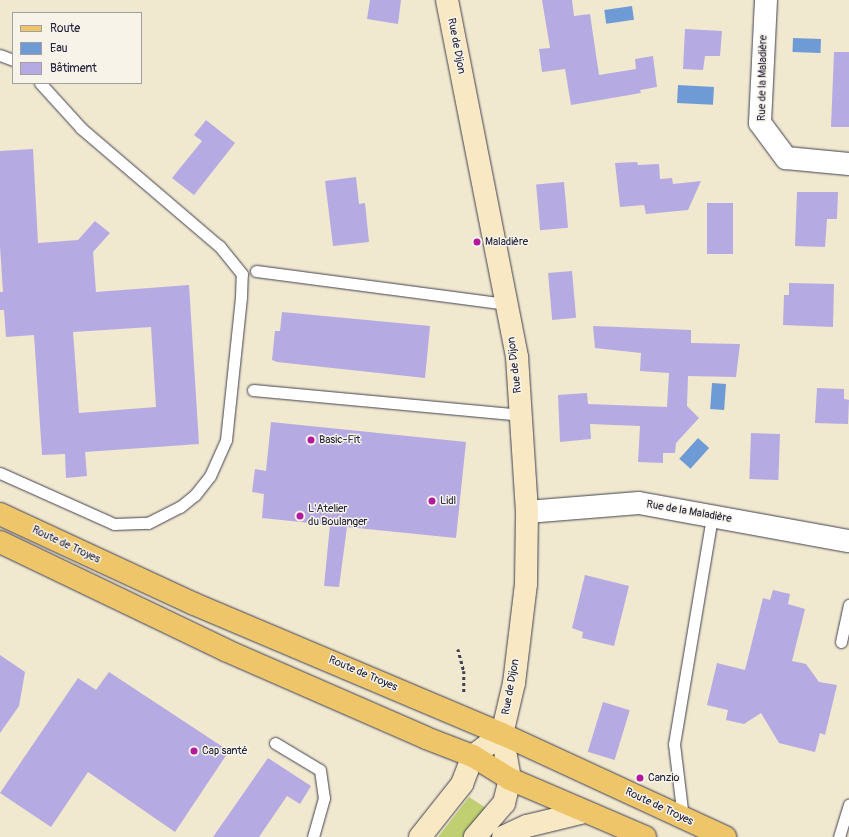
<!DOCTYPE html>
<html>
<head>
<meta charset="utf-8">
<style>
  body { margin:0 }
  #map { position:relative; width:849px; height:837px; overflow:hidden; background:#f0e8cf; font-family:Pangolin,sans-serif }
  div>[style] { position:absolute }
  .green>* { inset:0; background:#bfcf72 }
  .water>* { inset:0; background:#6e9bd6; transform-origin:0 0 }
  .building>* { inset:0; background:#b6aae3; transform-origin:0 0 }
  .path>* { height:2.5px; margin-top:-1.25px; transform-origin:0; background:repeating-linear-gradient(90deg,#414051 0 3px,transparent 0 6px) }
  .roads { filter:drop-shadow(0 0 1px #414051) drop-shadow(0 0 1px #414051) }
  .lane>* { height:11px; margin:-5.5px; padding:0 5.5px; transform-origin:5.5px; border-radius:5.5px; background:#fff }
  .street>* { height:22px; margin:-11px; padding:0 11px; transform-origin:11px; border-radius:11px; background:#fff }
  .secondary>* { height:22px; margin:-11px; padding:0 11px; transform-origin:11px; border-radius:11px; background:#f8e8c3 }
  .primary>* { height:22px; margin:-11px; padding:0 11px; transform-origin:11px; border-radius:11px; background:#eec569 }
  .dots>* { width:11px; height:11px; translate:-50% -50%; box-sizing:border-box; border:2px solid #f7f3e8; border-radius:50% }
  span { translate:-50% -50%; white-space:nowrap; text-align:center; line-height:1.15; -webkit-text-stroke:3px #f7f3e8; paint-order:stroke }
  .street-label { font-size:11px; color:#22223b }
  .poi-label { font-size:11px; color:#22223b }
  .left { translate:0 -50%; text-align:left }
  .legend { position:absolute; left:12px; top:12px; width:130px; height:72px; box-sizing:border-box; background:#f7f3e8; border:1px solid #a29fa3; margin:0; padding:5px 7px; list-style:none; font-size:12px; color:#22223b }
  .legend li { display:flex; align-items:center; gap:8px; height:20px }
  .legend b { width:20px; border:1px solid #a29fa3 }
</style>
</head>
<body>
<div id="map">
  <div class="green">
    <div style="clip-path:polygon(469px 797px,486px 808px,463px 837px,438px 837px)"></div>
  </div>
  <div class="water">
    <div style="left:632px;top:6px;width:14px;height:28px;rotate:82deg"></div>
    <div style="left:793px;top:38px;width:28px;height:14px;rotate:2deg"></div>
    <div style="left:678px;top:85px;width:36px;height:18px;rotate:3deg"></div>
    <div style="left:712px;top:383px;width:14px;height:26px;rotate:4deg"></div>
    <div style="left:698px;top:438px;width:15px;height:28px;rotate:42deg"></div>
  </div>
  <div class="building">
    <div style="clip-path:polygon(370px 0,401px 0,398px 24px,367px 19px)"></div>
    <div style="clip-path:polygon(542px 0,572px 0,574px 16px,590px 14px,599px 75px,636px 69px,635px 59px,653px 56px,657px 87px,640px 90px,641px 93px,571px 105px,565px 69px,542px 72px,539px 49px,550px 48px)"></div>
    <div style="clip-path:polygon(685px 29px,722px 31px,720px 56px,705px 56px,703px 70px,683px 69px)"></div>
    <div style="clip-path:polygon(834px 52px,849px 52px,849px 127px,831px 127px)"></div>
    <div style="clip-path:polygon(206px 120px,235px 143px,194px 195px,172px 178px,202px 141px,194px 135px)"></div>
    <div style="clip-path:polygon(evenodd,33px 149px,38px 243px,78px 240px,95px 221px,110px 233px,93px 252px,96px 292px,189px 285px,199px 444px,85px 452px,87px 476px,66px 478px,65px 454px,42px 455px,34px 335px,6px 337px,4px 310px,0 310px,0 292px,3px 292px,0 246px,0 151px,33px 149px,151px 327px,156px 407px,79px 413px,73px 332px,151px 327px)"></div>
    <div style="clip-path:polygon(637px 162px,638px 165px,659px 164px,660px 179px,672px 178px,673px 184px,701px 181px,688px 210px,646px 214px,644px 205px,620px 207px,615px 163px)"></div>
    <div style="clip-path:polygon(356px 177px,359px 204px,365px 203px,369px 242px,333px 246px,325px 181px)"></div>
    <div style="left:564px;top:182px;width:46px;height:28px;rotate:85deg"></div>
    <div style="clip-path:polygon(797px 192px,838px 192px,837px 219px,827px 219px,825px 247px,795px 246px)"></div>
    <div style="left:707px;top:203px;width:26px;height:51px"></div>
    <div style="left:572px;top:271px;width:47px;height:24px;rotate:85deg"></div>
    <div style="clip-path:polygon(789px 283px,834px 284px,833px 327px,783px 325px,784px 295px,789px 295px)"></div>
    <div style="clip-path:polygon(282px 312px,430px 326px,425px 378px,277px 362px,272px 360px,275px 331px,280px 331px)"></div>
    <div style="clip-path:polygon(593px 326px,691px 330px,691px 343px,740px 344px,736px 377px,688px 376px,687px 406px,699px 418px,676px 443px,675px 453px,663px 453px,663px 463px,638px 462px,640px 426px,590px 424px,591px 439px,560px 442px,558px 395px,587px 393px,588px 404px,667px 407px,669px 373px,640px 371px,641px 353px,595px 348px)"></div>
    <div style="clip-path:polygon(817px 388px,844px 389px,844px 399px,849px 400px,848px 424px,815px 423px)"></div>
    <div style="clip-path:polygon(271px 422px,466px 442px,456px 538px,347px 527px,339px 587px,324px 586px,330px 525px,262px 518px,264px 494px,252px 492px,255px 469px,266px 471px)"></div>
    <div style="left:751px;top:433px;width:29px;height:46px;rotate:2deg"></div>
    <div style="clip-path:polygon(585px 575px,629px 586px,614px 646px,582px 638px,583px 632px,572px 628px)"></div>
    <div style="clip-path:polygon(773px 590px,790px 594px,788px 604px,805px 609px,792px 661px,806px 664px,819px 682px,837px 685px,825px 735px,820px 733px,815px 752px,779px 743px,761px 713px,744px 724px,726px 720px,728px 710px,707px 705px,717px 663px,745px 670px,763px 598px,770px 600px)"></div>
    <div style="clip-path:polygon(0 655px,25px 672px,19px 706px,0 733px)"></div>
    <div style="clip-path:polygon(109px 672px,229px 751px,175px 832px,88px 772px,51px 827px,0 793px,78px 678px,96px 690px)"></div>
    <div style="left:603px;top:702px;width:28px;height:52px;rotate:17deg"></div>
    <div style="clip-path:polygon(268px 758px,311px 786px,300px 804px,287px 796px,259px 837px,213px 837px)"></div>
  </div>
  <div class="path">
    <div style="left:458px;top:649px;width:23px;rotate:75deg"></div>
    <div style="left:464px;top:671px;width:23px;rotate:90deg"></div>
  </div>
  <div class="roads">
    <div class="lane">
      <div style="left:0;top:55px;width:14px;rotate:21deg"></div>
      <div style="left:256px;top:271px;width:252px;rotate:7.5deg"></div>
      <div style="left:253px;top:390px;width:268px;rotate:5.3deg"></div>
      <div style="left:0;top:473px;width:125px;rotate:24.1deg"></div>
      <div style="left:114px;top:524px;width:34px;rotate:-2deg"></div>
      <div style="left:148px;top:523px;width:36px;rotate:-27deg"></div>
      <div style="left:180px;top:507px;width:19px;rotate:-39deg"></div>
      <div style="left:195px;top:495px;width:24px;rotate:-52deg"></div>
      <div style="left:210px;top:476px;width:39px;rotate:-66deg"></div>
      <div style="left:226px;top:440px;width:144px;rotate:-84deg"></div>
      <div style="left:241px;top:297px;width:23px;rotate:-88deg"></div>
      <div style="left:242px;top:274px;width:36px;rotate:-129deg"></div>
      <div style="left:219px;top:246px;width:182px;rotate:-139.5deg"></div>
      <div style="left:81px;top:128px;width:61px;rotate:-132.3deg"></div>
      <div style="left:841px;top:642px;width:38px;rotate:-78deg"></div>
      <div style="left:275px;top:743px;width:52px;rotate:31deg"></div>
      <div style="left:320px;top:770px;width:28px;rotate:82deg"></div>
      <div style="left:324px;top:798px;width:41px;rotate:105.8deg"></div>
      <div style="left:683px;top:818px;width:75px;rotate:-96.9deg"></div>
      <div style="left:674px;top:744px;width:231px;rotate:-80.5deg"></div>
      <div style="left:839px;top:837px;width:34px;rotate:-73deg"></div>
    </div>
    <div class="street">
      <div style="left:766px;top:0;width:123px;rotate:92.8deg"></div>
      <div style="left:760px;top:123px;width:44px;rotate:53.4deg"></div>
      <div style="left:786px;top:158px;width:63px;rotate:5.4deg"></div>
      <div style="left:527px;top:512px;width:112px;rotate:-4.6deg"></div>
      <div style="left:639px;top:503px;width:213px;rotate:10.3deg"></div>
    </div>
    <div class="secondary">
      <div style="left:447px;top:0;width:364px;rotate:78.9deg"></div>
      <div style="left:517px;top:357px;width:155px;rotate:86.3deg"></div>
      <div style="left:527px;top:512px;width:72px;rotate:90.8deg"></div>
      <div style="left:526px;top:584px;width:100px;rotate:96.9deg"></div>
      <div style="left:514px;top:683px;width:52px;rotate:103.2deg"></div>
      <div style="left:502px;top:734px;width:46px;rotate:79.9deg"></div>
      <div style="left:510px;top:779px;width:25px;rotate:104deg"></div>
      <div style="left:504px;top:803px;width:45px;rotate:130.5deg"></div>
      <div style="left:420px;top:837px;width:68px;rotate:-51.6deg"></div>
      <div style="left:462px;top:784px;width:30px;rotate:-69deg"></div>
      <div style="left:473px;top:756px;width:36px;rotate:-37deg"></div>
      <div style="left:503px;top:837px;width:26px;rotate:-25deg"></div>
      <div style="left:527px;top:826px;width:60px;rotate:-13.6deg"></div>
    </div>
    <div class="primary">
      <div style="left:0;top:514px;width:214px;rotate:24.9deg"></div>
      <div style="left:194px;top:604px;width:334px;rotate:22.9deg"></div>
      <div style="left:502px;top:734px;width:246px;rotate:24.8deg"></div>
      <div style="left:0;top:542px;width:250px;rotate:25.6deg"></div>
      <div style="left:225px;top:650px;width:219px;rotate:23.6deg"></div>
      <div style="left:426px;top:738px;width:50px;rotate:21deg"></div>
      <div style="left:473px;top:756px;width:44px;rotate:31.9deg"></div>
      <div style="left:510px;top:779px;width:147px;rotate:23.2deg"></div>
    </div>
  </div>
  <div class="dots">
    <div style="left:477px;top:242px;background:#b5179e"></div>
    <div style="left:311px;top:440px;background:#b5179e"></div>
    <div style="left:432px;top:501px;background:#b5179e"></div>
    <div style="left:300px;top:516px;background:#b5179e"></div>
    <div style="left:194px;top:751px;background:#b5179e"></div>
    <div style="left:640px;top:778px;background:#b5179e"></div>
  </div>
  <div class="street-label">
    <span style="left:456px;top:46px;rotate:79deg">Rue de Dijon</span>
    <span style="left:763px;top:78px;rotate:-89deg">Rue de la Maladière</span>
    <span style="left:515px;top:365px;rotate:-97deg">Rue de Dijon</span>
    <span style="left:689px;top:512px;rotate:10deg">Rue de la Maladière</span>
    <span style="left:66px;top:545px;rotate:25deg">Route de Troyes</span>
    <span style="left:363px;top:674px;rotate:23deg">Route de Troyes</span>
    <span style="left:511px;top:687px;rotate:-80deg">Rue de Dijon</span>
    <span style="left:659px;top:807px;rotate:25deg">Route de Troyes</span>
  </div>
  <div class="poi-label">
    <span class="left" style="left:485px;top:242px">Maladière</span>
    <span class="left" style="left:319px;top:440px">Basic-Fit</span>
    <span class="left" style="left:440px;top:501px">Lidl</span>
    <span class="left" style="left:308px;top:516px">L'Atelier<br>du Boulanger</span>
    <span class="left" style="left:202px;top:751px">Cap santé</span>
    <span class="left" style="left:648px;top:778px">Canzio</span>
  </div>
  <ul class="legend">
  <li><b style="height:5px;background:#eec569"></b>Route</li>
  <li><b style="height:11px;background:#6e9bd6"></b>Eau</li>
  <li><b style="height:11px;background:#b6aae3"></b>Bâtiment</li>
  </ul>
</div>
</body>
</html>
